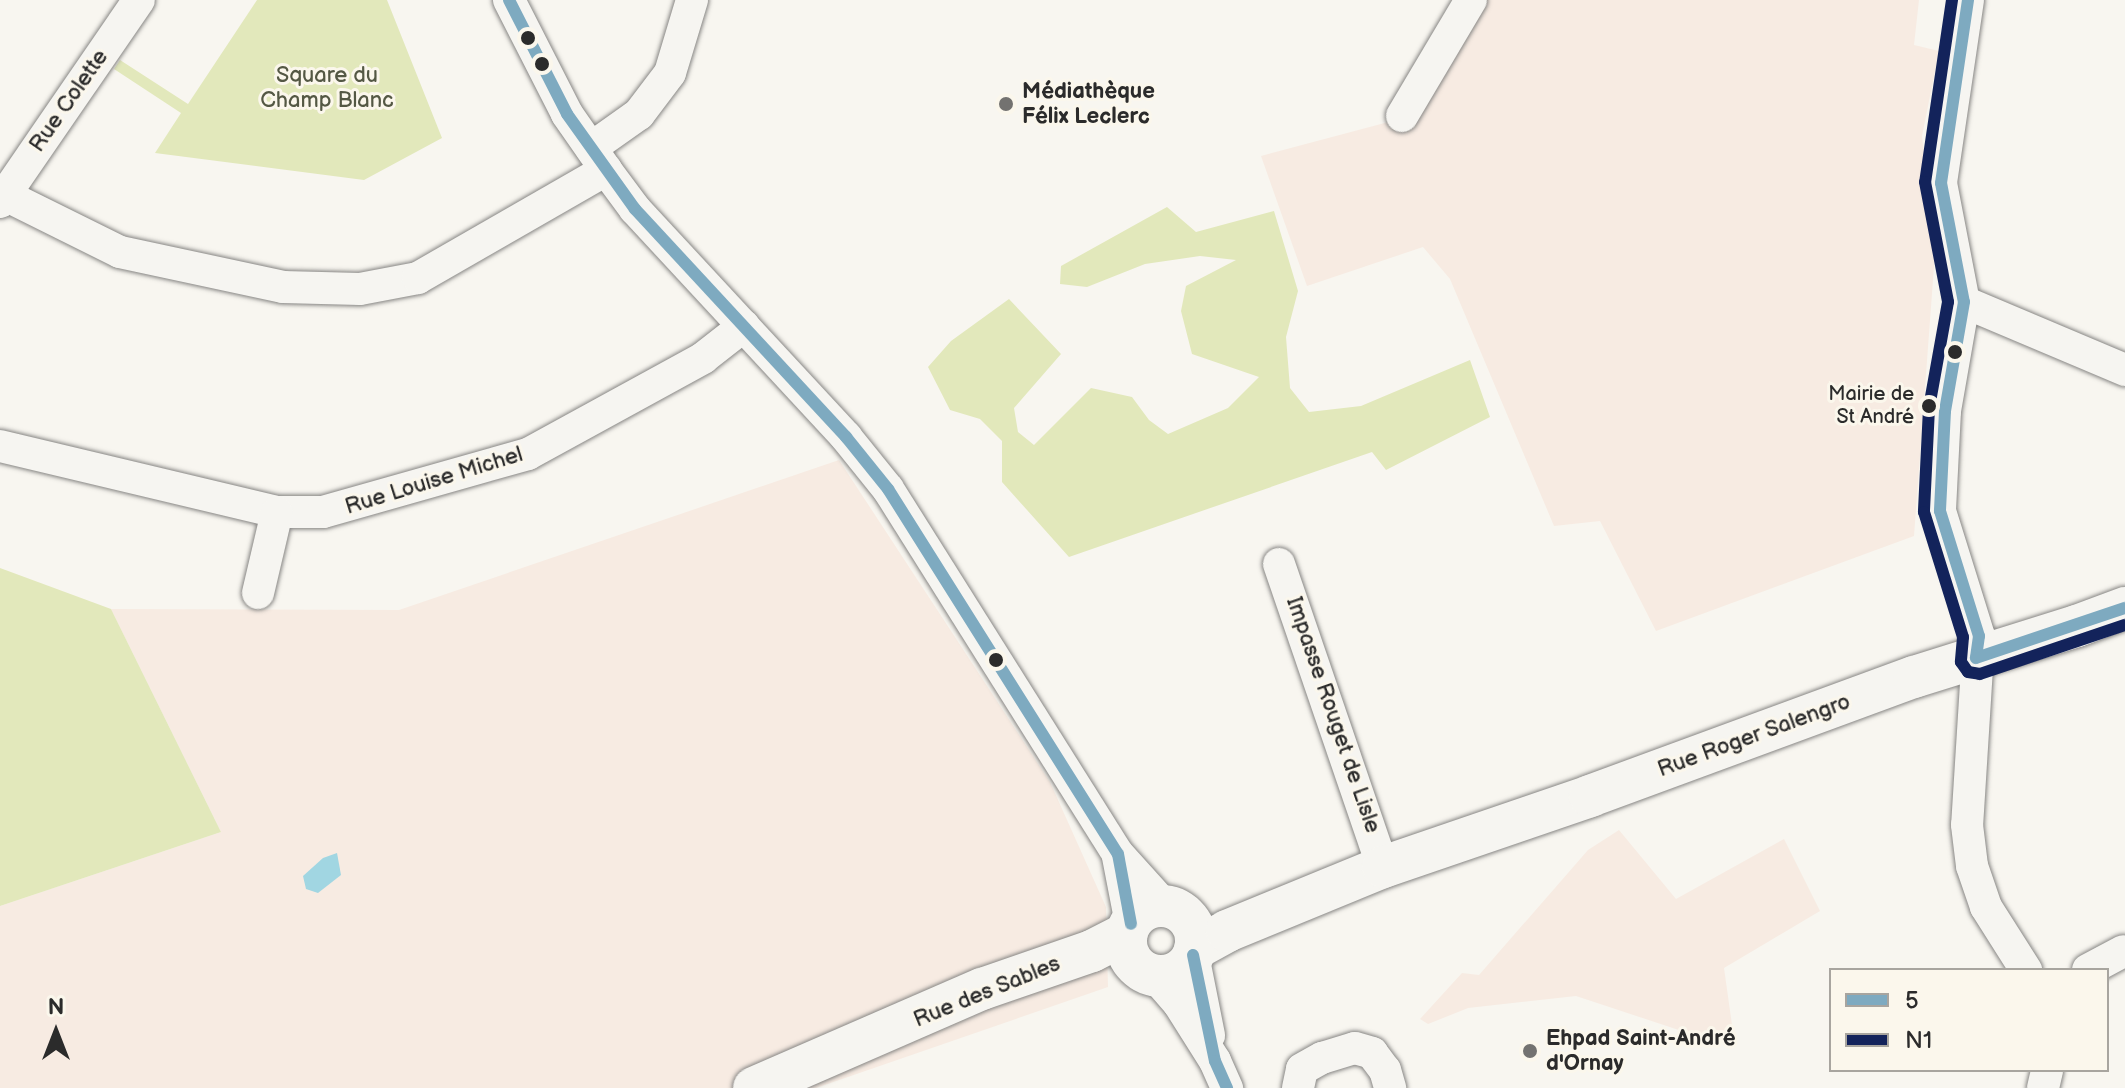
<!DOCTYPE html>
<html>
<head>
<meta charset="utf-8">
<style>
  body { margin:0 }
  #map { position:relative; width:2125px; height:1088px; overflow:hidden; background:#f8f6f0; font-family:"Balsamiq Sans",sans-serif }
  div>[style] { position:absolute }
  .built>* { inset:0; background:#f7ebe2 }
  .green>* { inset:0; background:#e2e8bb }
  .water>* { inset:0; background:#a1d6e2 }
  .roads { filter:drop-shadow(0 0 2px #878684) drop-shadow(0 0 2px #878684) }
  .minor>* { height:32px; margin:-16px; padding:0 16px; transform-origin:16px; border-radius:16px; background:#f6f5f1 }
  .major>* { height:42px; margin:-21px; padding:0 21px; transform-origin:21px; border-radius:21px; background:#f6f5f1 }
  .major>.ring { margin:-21px; padding:0; box-sizing:content-box; background:none; border:42px solid #f6f5f1; border-radius:50% }
  .bus-1>* { height:12px; margin:-6px; padding:0 6px; transform-origin:6px; border-radius:6px; background:#7eaac0 }
  .bus-2>* { height:12px; margin:-6px; padding:0 6px; transform-origin:6px; border-radius:6px; background:#13235b }
  .dots>* { width:22px; height:22px; translate:-50% -50%; box-sizing:border-box; border:4px solid #fbf7ec; border-radius:50% }
  span { translate:-50% -50%; white-space:nowrap; text-align:center; line-height:1.15; -webkit-text-stroke:6px #fbf7ec; paint-order:stroke }
  .bus-label { font-size:20px; color:#2b2b2b }
  .right { translate:-100% -50%; text-align:right }
  .park-label { font-size:22px; color:#545844 }
  .poi-label { font-size:22px; color:#2b2b2b; font-weight:700 }
  .left { translate:0 -50%; text-align:left }
  .street-label { font-size:22px; color:#2b2b2b }
  .legend { position:absolute; left:1829px; top:968px; width:280px; height:104px; box-sizing:border-box; background:#fbf7ec; border:2px solid #a8a59f; margin:0; padding:10px 14px; list-style:none; font-size:24px; color:#2b2b2b }
  .legend li { display:flex; align-items:center; gap:16px; height:40px }
  .legend b { width:40px; border:2px solid #a8a59f }
  .north { position:absolute; left:16px; top:992px; width:80px; height:80px; -webkit-text-stroke:6px #fbf7ec; paint-order:stroke; rotate:0deg; font-size:22px; font-weight:700; line-height:32px; text-align:center; color:#2b2b2b }
  .north::after { content:''; display:block; margin:auto; width:28px; height:36px; background:#2b2b2b; clip-path:polygon(50% 0,100% 100%,50% 72%,0 100%) }
</style>
</head>
<body>
<div id="map">
  <div class="built">
    <div style="clip-path:polygon(1482px 0,1919px 0,1914px 45px,1939px 51px,1922px 136px,1935px 253px,1914px 536px,1656px 631px,1600px 521px,1554px 526px,1450px 279px,1423px 247px,1307px 286px,1261px 156px,1411px 116px)"></div>
    <div style="clip-path:polygon(839px 460px,1050px 782px,1106px 907px,1108px 987px,816px 1088px,0 1088px,0 906px,221px 832px,111px 609px,399px 610px)"></div>
    <div style="clip-path:polygon(1619px 830px,1676px 899px,1784px 839px,1820px 911px,1724px 968px,1733px 1032px,1703px 1038px,1576px 996px,1468px 1008px,1428px 1024px,1420px 1019px,1462px 973px,1479px 975px,1588px 850px)"></div>
  </div>
  <div class="green">
    <div style="clip-path:polygon(257px 0,387px 0,442px 138px,364px 180px,155px 153px,181px 113px,114px 69px,120px 60px,188px 104px)"></div>
    <div style="clip-path:polygon(1167px 207px,1196px 232px,1274px 211px,1298px 291px,1286px 337px,1290px 388px,1309px 412px,1361px 406px,1470px 360px,1490px 417px,1386px 470px,1372px 452px,1069px 557px,1002px 482px,1002px 441px,980px 419px,950px 410px,928px 367px,951px 341px,1009px 299px,1061px 354px,1014px 408px,1018px 432px,1034px 445px,1091px 388px,1132px 397px,1149px 420px,1168px 434px,1228px 408px,1259px 377px,1192px 354px,1181px 311px,1186px 286px,1236px 260px,1200px 256px,1145px 264px,1087px 287px,1060px 284px,1061px 266px)"></div>
    <div style="clip-path:polygon(0 568px,111px 609px,221px 832px,0 906px)"></div>
  </div>
  <div class="water">
    <div style="clip-path:polygon(337px 853px,341px 875px,318px 893px,306px 889px,303px 876px,323px 858px)"></div>
  </div>
  <div class="roads">
    <div class="minor">
      <div style="left:509px;top:0;width:128px;rotate:63deg"></div>
      <div style="left:567px;top:114px;width:68px;rotate:55.1deg"></div>
      <div style="left:606px;top:170px;width:49px;rotate:53.4deg"></div>
      <div style="left:635px;top:209px;width:311px;rotate:47.2deg"></div>
      <div style="left:846px;top:437px;width:67px;rotate:51.1deg"></div>
      <div style="left:888px;top:489px;width:431px;rotate:57.8deg"></div>
      <div style="left:1118px;top:854px;width:70px;rotate:47.9deg"></div>
      <div style="left:1968px;top:0;width:185px;rotate:98.4deg"></div>
      <div style="left:1941px;top:183px;width:121px;rotate:79.1deg"></div>
      <div style="left:1964px;top:302px;width:111px;rotate:99.9deg"></div>
      <div style="left:1945px;top:411px;width:100px;rotate:92.9deg"></div>
      <div style="left:1940px;top:511px;width:131px;rotate:72.7deg"></div>
      <div style="left:1979px;top:636px;width:189px;rotate:93.6deg"></div>
      <div style="left:1967px;top:825px;width:41px;rotate:83deg"></div>
      <div style="left:1972px;top:866px;width:43px;rotate:71.1deg"></div>
      <div style="left:1986px;top:907px;width:75px;rotate:57.6deg"></div>
      <div style="left:1402px;top:116px;width:135px;rotate:-59.3deg"></div>
      <div style="left:591px;top:148px;width:59px;rotate:-35.3deg"></div>
      <div style="left:639px;top:114px;width:51px;rotate:-52.9deg"></div>
      <div style="left:670px;top:73px;width:76px;rotate:-73.2deg"></div>
      <div style="left:5px;top:195px;width:128px;rotate:26.4deg"></div>
      <div style="left:120px;top:252px;width:167px;rotate:12.1deg"></div>
      <div style="left:283px;top:287px;width:77px;rotate:1.5deg"></div>
      <div style="left:360px;top:289px;width:59px;rotate:-10.7deg"></div>
      <div style="left:418px;top:278px;width:217px;rotate:-29.9deg"></div>
      <div style="left:0;top:202px;width:245px;rotate:-55.5deg"></div>
      <div style="left:1964px;top:302px;width:175px;rotate:22.9deg"></div>
      <div style="left:0;top:446px;width:285px;rotate:13.4deg"></div>
      <div style="left:277px;top:512px;width:46px"></div>
      <div style="left:323px;top:512px;width:213px;rotate:-15.8deg"></div>
      <div style="left:528px;top:454px;width:200px;rotate:-28.7deg"></div>
      <div style="left:703px;top:358px;width:52px;rotate:-38deg"></div>
      <div style="left:1279px;top:564px;width:320px;rotate:71.1deg"></div>
      <div style="left:258px;top:593px;width:83px;rotate:-76.8deg"></div>
      <div style="left:1118px;top:857px;width:68px;rotate:79deg"></div>
      <div style="left:1193px;top:955px;width:82px;rotate:78.7deg"></div>
      <div style="left:2088px;top:970px;width:40px;rotate:-28deg"></div>
      <div style="left:1154px;top:975px;width:38px;rotate:49deg"></div>
      <div style="left:1179px;top:1004px;width:67px;rotate:57.7deg"></div>
      <div style="left:1215px;top:1061px;width:30px;rotate:66deg"></div>
      <div style="left:1298px;top:1088px;width:19px;rotate:-78deg"></div>
      <div style="left:1302px;top:1069px;width:23px;rotate:-29deg"></div>
      <div style="left:1322px;top:1058px;width:34px;rotate:-17deg"></div>
      <div style="left:1355px;top:1048px;width:18px;rotate:16deg"></div>
      <div style="left:1372px;top:1053px;width:21px;rotate:53deg"></div>
      <div style="left:1385px;top:1070px;width:19px;rotate:74deg"></div>
      <div style="left:2043px;top:1088px;width:18px;rotate:-77deg"></div>
    </div>
    <div class="major">
      <div class="ring" style="left:1126px;top:906px;width:28px;height:28px"></div>
      <div style="left:1195px;top:949px;width:37px;rotate:-29deg"></div>
      <div style="left:1227px;top:931px;width:169px;rotate:-22.3deg"></div>
      <div style="left:1383px;top:867px;width:219px;rotate:-18.9deg"></div>
      <div style="left:1590px;top:796px;width:345px;rotate:-20.2deg"></div>
      <div style="left:1914px;top:677px;width:171px;rotate:-17.4deg"></div>
      <div style="left:2077px;top:626px;width:51px;rotate:-20.6deg"></div>
      <div style="left:754px;top:1088px;width:249px;rotate:-23.5deg"></div>
      <div style="left:982px;top:989px;width:116px;rotate:-19.1deg"></div>
      <div style="left:1092px;top:951px;width:39px;rotate:-27deg"></div>
    </div>
  </div>
  <div class="bus-1">
    <div style="left:509px;top:0;width:128px;rotate:63deg"></div>
    <div style="left:567px;top:114px;width:117px;rotate:54.4deg"></div>
    <div style="left:635px;top:209px;width:311px;rotate:47.2deg"></div>
    <div style="left:846px;top:437px;width:67px;rotate:51.1deg"></div>
    <div style="left:888px;top:489px;width:431px;rotate:57.8deg"></div>
    <div style="left:1118px;top:854px;width:71px;rotate:79.5deg"></div>
    <div style="left:1968px;top:0;width:185px;rotate:98.4deg"></div>
    <div style="left:1941px;top:183px;width:121px;rotate:79.1deg"></div>
    <div style="left:1964px;top:302px;width:111px;rotate:99.9deg"></div>
    <div style="left:1945px;top:411px;width:100px;rotate:92.9deg"></div>
    <div style="left:1940px;top:511px;width:131px;rotate:72.7deg"></div>
    <div style="left:1979px;top:636px;width:22px;rotate:98deg"></div>
    <div style="left:1976px;top:658px;width:157px;rotate:-18.6deg"></div>
    <div style="left:1193px;top:955px;width:108px;rotate:78.3deg"></div>
    <div style="left:1215px;top:1061px;width:30px;rotate:66deg"></div>
  </div>
  <div class="bus-2">
    <div style="left:1952px;top:0;width:184px;rotate:98.4deg"></div>
    <div style="left:1925px;top:182px;width:122px;rotate:79.1deg"></div>
    <div style="left:1948px;top:302px;width:108px;rotate:100.2deg"></div>
    <div style="left:1929px;top:408px;width:104px;rotate:92.8deg"></div>
    <div style="left:1924px;top:512px;width:131px;rotate:72.7deg"></div>
    <div style="left:1963px;top:637px;width:25px;rotate:95deg"></div>
    <div style="left:1961px;top:662px;width:12px;rotate:55deg"></div>
    <div style="left:1968px;top:672px;width:12px;rotate:9deg"></div>
    <div style="left:1980px;top:674px;width:153px;rotate:-18.7deg"></div>
  </div>
  <div class="dots">
    <div style="left:528px;top:38px;background:#2b2b2b"></div>
    <div style="left:542px;top:64px;background:#2b2b2b"></div>
    <div style="left:1006px;top:104px;background:#737270"></div>
    <div style="left:1955px;top:352px;background:#2b2b2b"></div>
    <div style="left:1929px;top:406px;background:#2b2b2b"></div>
    <div style="left:996px;top:660px;background:#2b2b2b"></div>
    <div style="left:1530px;top:1051px;background:#737270"></div>
  </div>
  <div class="bus-label">
    <span class="right" style="left:1914px;top:406px">Mairie de<br>St André</span>
  </div>
  <div class="park-label">
    <span style="left:327px;top:88px">Square du<br>Champ Blanc</span>
  </div>
  <div class="poi-label">
    <span class="left" style="left:1022px;top:104px">Médiathèque<br>Félix Leclerc</span>
    <span class="left" style="left:1546px;top:1051px">Ehpad Saint-André<br>d'Ornay</span>
  </div>
  <div class="street-label">
    <span style="left:69px;top:101px;rotate:-55deg">Rue Colette</span>
    <span style="left:434px;top:481px;rotate:-17deg">Rue Louise Michel</span>
    <span style="left:1333px;top:715px;rotate:71deg">Impasse Rouget de Lisle</span>
    <span style="left:1754px;top:736px;rotate:-20deg">Rue Roger Salengro</span>
    <span style="left:987px;top:992px;rotate:-22deg">Rue des Sables</span>
  </div>
  <ul class="legend">
  <li><b style="height:10px;background:#7eaac0"></b>5</li>
  <li><b style="height:10px;background:#13235b"></b>N1</li>
  </ul>
  <div class="north">N</div>
</div>
</body>
</html>
